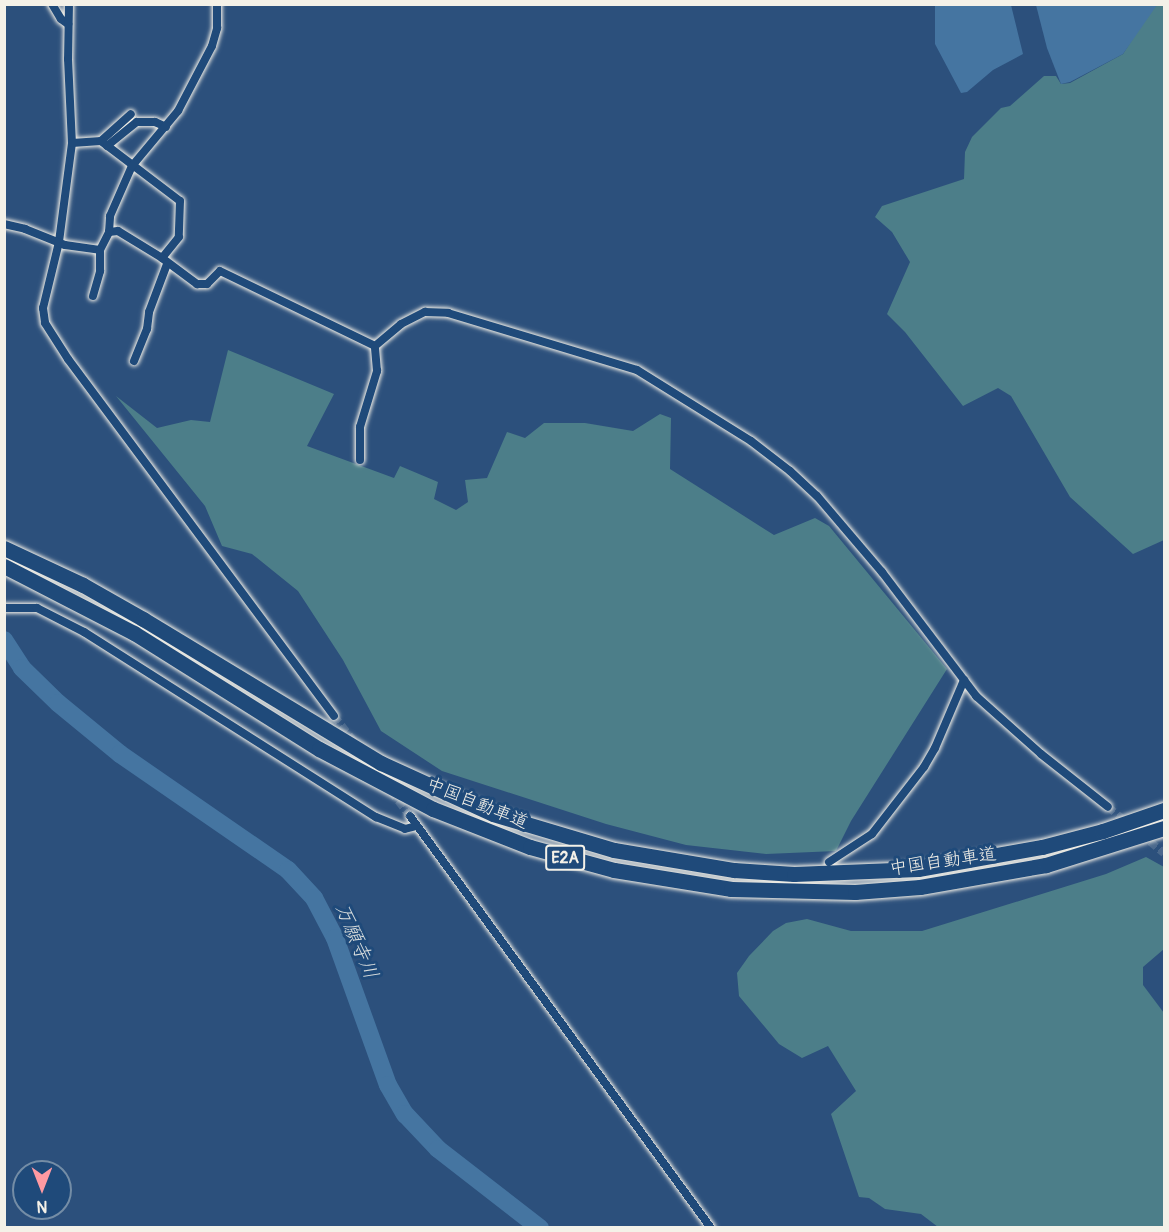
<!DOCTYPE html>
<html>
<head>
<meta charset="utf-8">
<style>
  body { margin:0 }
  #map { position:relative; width:1169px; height:1232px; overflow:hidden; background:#2c507c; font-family:Pangolin,"Klee One",sans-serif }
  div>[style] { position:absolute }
  .green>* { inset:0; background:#4c7e89 }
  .water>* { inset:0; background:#4575a1 }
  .river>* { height:18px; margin:-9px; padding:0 9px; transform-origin:9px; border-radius:9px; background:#4575a1 }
  .street-tunnel>* { height:8px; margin-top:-4px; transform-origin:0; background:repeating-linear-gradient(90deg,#4a688c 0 8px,transparent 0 12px) }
  .roads { filter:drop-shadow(0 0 2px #f4f1e8) drop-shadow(0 0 2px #f4f1e8) }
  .street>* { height:8px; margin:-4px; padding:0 4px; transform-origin:4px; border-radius:4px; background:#1f4a7a }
  .highway>* { height:15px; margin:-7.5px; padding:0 7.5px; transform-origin:7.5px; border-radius:7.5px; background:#1f4a7a }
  span { translate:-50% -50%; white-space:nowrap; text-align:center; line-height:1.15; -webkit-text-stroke:6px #1f4a7a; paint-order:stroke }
  .shield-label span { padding:2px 4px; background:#1f4a7a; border:2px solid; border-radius:4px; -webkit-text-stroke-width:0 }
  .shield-label { font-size:16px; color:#f4f1e8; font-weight:700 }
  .street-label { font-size:18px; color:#f4f1e8 }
  .water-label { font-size:20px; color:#dadedd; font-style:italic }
  .frame { position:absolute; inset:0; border:6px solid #f4f1e8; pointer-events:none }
  .north { position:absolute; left:12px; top:1160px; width:60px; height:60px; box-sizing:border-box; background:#1f4a7a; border:2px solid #748da6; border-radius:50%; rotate:180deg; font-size:16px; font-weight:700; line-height:24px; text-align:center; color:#f4f1e8 }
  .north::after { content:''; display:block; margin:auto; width:21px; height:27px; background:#ff9aa2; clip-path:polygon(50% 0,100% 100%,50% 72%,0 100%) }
</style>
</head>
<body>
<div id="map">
  <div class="green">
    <div style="clip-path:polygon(1157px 5px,1164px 5px,1164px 540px,1133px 554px,1070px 497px,1011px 396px,998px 388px,963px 406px,905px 332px,887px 314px,910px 262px,892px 232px,875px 217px,882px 206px,964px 179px,965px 152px,972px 137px,1001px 108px,1010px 106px,1044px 76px,1056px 76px,1061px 84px,1070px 83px,1123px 54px,1151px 10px)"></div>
    <div style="clip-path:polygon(228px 350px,334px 394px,307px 446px,394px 478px,400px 466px,438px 482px,434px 499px,456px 510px,468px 502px,465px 480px,487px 478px,507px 432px,525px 438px,544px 423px,585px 423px,633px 431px,660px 414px,671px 418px,670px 469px,774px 535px,815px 518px,829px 526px,793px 545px,829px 526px,947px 669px,851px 821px,836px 851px,766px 854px,686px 845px,606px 824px,442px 771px,381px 731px,343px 660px,298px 591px,252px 554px,222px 546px,205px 506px,116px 396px,157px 428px,191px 420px,210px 422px)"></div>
    <div style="clip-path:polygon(1146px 857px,1164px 867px,1164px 949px,1143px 967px,1143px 985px,1164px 1013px,1164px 1227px,938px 1227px,921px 1214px,885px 1209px,869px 1198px,859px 1197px,831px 1114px,856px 1091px,828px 1046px,802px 1058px,779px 1044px,739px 996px,737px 973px,749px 956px,773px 931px,786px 923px,807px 919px,851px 931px,922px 931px,1106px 874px)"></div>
  </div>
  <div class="water">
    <div style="clip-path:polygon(935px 5px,1011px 5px,1023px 54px,993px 70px,967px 92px,961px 93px,935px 44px)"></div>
    <div style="clip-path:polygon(1036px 5px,1036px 4px,1157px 5px,1123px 54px,1070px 82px,1061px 84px,1047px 48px)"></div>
  </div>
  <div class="river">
    <div style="left:4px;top:640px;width:33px;rotate:57deg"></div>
    <div style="left:22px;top:668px;width:50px;rotate:44.2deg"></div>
    <div style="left:58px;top:703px;width:80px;rotate:39.4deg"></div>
    <div style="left:120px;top:754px;width:204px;rotate:34.6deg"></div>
    <div style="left:288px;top:870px;width:38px;rotate:47deg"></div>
    <div style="left:314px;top:898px;width:45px;rotate:62.3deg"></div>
    <div style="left:335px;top:938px;width:156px;rotate:70.2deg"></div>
    <div style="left:388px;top:1085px;width:34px;rotate:60deg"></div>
    <div style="left:405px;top:1114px;width:48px;rotate:46.7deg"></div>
    <div style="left:438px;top:1149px;width:129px;rotate:37.8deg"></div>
  </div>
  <div class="street-tunnel">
    <div style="left:334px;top:716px;width:33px;rotate:52deg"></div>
    <div style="left:391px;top:791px;width:31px;rotate:53deg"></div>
    <div style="left:1108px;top:807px;width:27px;rotate:39deg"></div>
    <div style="left:1141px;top:834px;width:30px;rotate:40deg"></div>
  </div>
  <div class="roads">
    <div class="street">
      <div style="left:52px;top:4px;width:17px;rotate:59deg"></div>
      <div style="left:61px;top:19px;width:9px;rotate:36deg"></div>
      <div style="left:69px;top:4px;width:55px;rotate:91deg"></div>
      <div style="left:68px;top:59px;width:84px;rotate:87.3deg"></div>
      <div style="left:72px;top:143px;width:100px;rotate:97.5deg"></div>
      <div style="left:59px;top:242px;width:68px;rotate:103.6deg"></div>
      <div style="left:43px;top:308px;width:15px;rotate:82deg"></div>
      <div style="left:45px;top:323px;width:43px;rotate:57.4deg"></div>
      <div style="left:68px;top:359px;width:445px;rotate:53.3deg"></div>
      <div style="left:101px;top:141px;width:40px;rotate:-42deg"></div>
      <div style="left:72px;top:143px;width:29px;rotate:-4deg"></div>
      <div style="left:101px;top:141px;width:99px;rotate:37.2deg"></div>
      <div style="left:180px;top:201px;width:36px;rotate:92deg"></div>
      <div style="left:179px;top:237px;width:27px;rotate:129deg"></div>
      <div style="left:107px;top:146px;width:38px;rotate:-39deg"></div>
      <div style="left:137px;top:122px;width:18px"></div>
      <div style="left:155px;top:122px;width:12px;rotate:24deg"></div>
      <div style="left:4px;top:224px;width:22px;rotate:13deg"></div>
      <div style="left:25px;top:229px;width:43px;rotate:21.8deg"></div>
      <div style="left:65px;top:245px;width:35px;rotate:8deg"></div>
      <div style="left:100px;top:250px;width:20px;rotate:-63deg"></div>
      <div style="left:109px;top:232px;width:16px;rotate:-86deg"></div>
      <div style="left:110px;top:216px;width:55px;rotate:-66.3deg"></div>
      <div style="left:132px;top:166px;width:72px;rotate:-50.1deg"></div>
      <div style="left:178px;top:111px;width:73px;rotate:-62.4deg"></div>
      <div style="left:212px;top:46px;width:19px;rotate:-74deg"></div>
      <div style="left:217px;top:28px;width:24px;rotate:-90deg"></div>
      <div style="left:109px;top:232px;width:9px;rotate:-6deg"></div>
      <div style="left:118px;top:231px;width:52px;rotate:31.5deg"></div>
      <div style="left:162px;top:258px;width:44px;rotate:36.6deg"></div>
      <div style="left:197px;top:284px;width:10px"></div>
      <div style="left:207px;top:284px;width:18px;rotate:-45deg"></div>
      <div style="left:220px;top:271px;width:172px;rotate:25.8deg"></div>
      <div style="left:93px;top:296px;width:26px;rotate:-74deg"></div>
      <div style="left:100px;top:271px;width:21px;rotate:-90deg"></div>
      <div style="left:134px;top:361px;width:35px;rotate:-68deg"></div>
      <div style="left:147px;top:329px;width:17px;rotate:-83deg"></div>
      <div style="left:149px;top:312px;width:51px;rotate:-69.4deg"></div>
      <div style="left:360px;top:460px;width:33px;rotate:-90deg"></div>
      <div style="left:360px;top:427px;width:59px;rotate:-73.1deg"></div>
      <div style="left:377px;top:371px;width:25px;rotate:-95deg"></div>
      <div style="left:375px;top:346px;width:34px;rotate:-40deg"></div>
      <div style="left:401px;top:324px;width:27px;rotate:-27deg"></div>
      <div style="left:425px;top:312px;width:23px;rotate:2deg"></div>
      <div style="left:448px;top:313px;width:197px;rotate:16.8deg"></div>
      <div style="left:637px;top:370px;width:134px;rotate:31.9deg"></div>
      <div style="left:751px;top:441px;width:49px;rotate:37.6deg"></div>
      <div style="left:790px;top:471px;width:37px;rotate:43deg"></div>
      <div style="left:817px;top:496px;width:100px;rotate:49.5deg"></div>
      <div style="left:882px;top:572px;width:156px;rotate:52.8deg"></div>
      <div style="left:976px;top:696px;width:87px;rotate:41.7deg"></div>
      <div style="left:1041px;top:754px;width:85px;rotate:38.3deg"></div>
      <div style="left:4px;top:608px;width:33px"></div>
      <div style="left:37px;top:608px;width:53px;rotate:27.1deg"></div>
      <div style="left:84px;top:632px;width:346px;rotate:32.4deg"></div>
      <div style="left:376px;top:817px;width:31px;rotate:22deg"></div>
      <div style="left:405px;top:829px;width:11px;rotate:-15deg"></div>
      <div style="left:410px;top:816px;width:510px;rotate:53.85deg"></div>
      <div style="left:829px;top:862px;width:51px;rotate:-33.1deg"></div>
      <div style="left:872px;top:834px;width:85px;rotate:-52.2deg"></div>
      <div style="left:924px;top:767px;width:22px;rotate:-60deg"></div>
      <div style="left:935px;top:748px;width:74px;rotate:-66.9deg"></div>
    </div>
    <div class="highway">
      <div style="left:4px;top:548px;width:87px;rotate:25.1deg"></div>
      <div style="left:83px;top:585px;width:69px;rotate:29.5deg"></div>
      <div style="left:143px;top:619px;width:278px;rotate:31.2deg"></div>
      <div style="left:381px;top:763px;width:123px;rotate:24.5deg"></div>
      <div style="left:493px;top:814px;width:126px;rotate:16.6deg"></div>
      <div style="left:614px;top:850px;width:122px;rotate:9.5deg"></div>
      <div style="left:734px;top:870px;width:60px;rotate:3.8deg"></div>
      <div style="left:794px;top:874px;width:124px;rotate:-2.3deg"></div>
      <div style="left:918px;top:869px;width:126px;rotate:-10.1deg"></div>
      <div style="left:1042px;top:847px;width:63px;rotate:-14.7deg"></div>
      <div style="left:1103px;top:831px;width:65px;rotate:-19deg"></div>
      <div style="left:4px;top:566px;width:146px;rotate:27.3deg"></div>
      <div style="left:134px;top:633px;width:218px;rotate:32.1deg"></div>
      <div style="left:319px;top:749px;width:129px;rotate:27.8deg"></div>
      <div style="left:433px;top:809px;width:104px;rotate:21.4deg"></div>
      <div style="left:530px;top:847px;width:87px;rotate:15.3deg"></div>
      <div style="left:614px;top:870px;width:119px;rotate:9.2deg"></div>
      <div style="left:731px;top:889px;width:124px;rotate:1.4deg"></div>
      <div style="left:855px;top:892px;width:65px;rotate:-4.4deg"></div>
      <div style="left:920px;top:887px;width:128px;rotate:-9.9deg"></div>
      <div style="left:1046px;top:865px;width:124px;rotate:-17.4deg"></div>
    </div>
  </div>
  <div class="shield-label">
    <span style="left:565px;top:858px">E2A</span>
  </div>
  <div class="street-label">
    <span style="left:477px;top:804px;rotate:22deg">中国自動車道</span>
    <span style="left:943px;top:862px;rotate:-8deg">中国自動車道</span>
  </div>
  <div class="water-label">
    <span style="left:357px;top:941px;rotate:67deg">万願寺川</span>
  </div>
  <div class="frame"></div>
  <div class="north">N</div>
</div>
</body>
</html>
